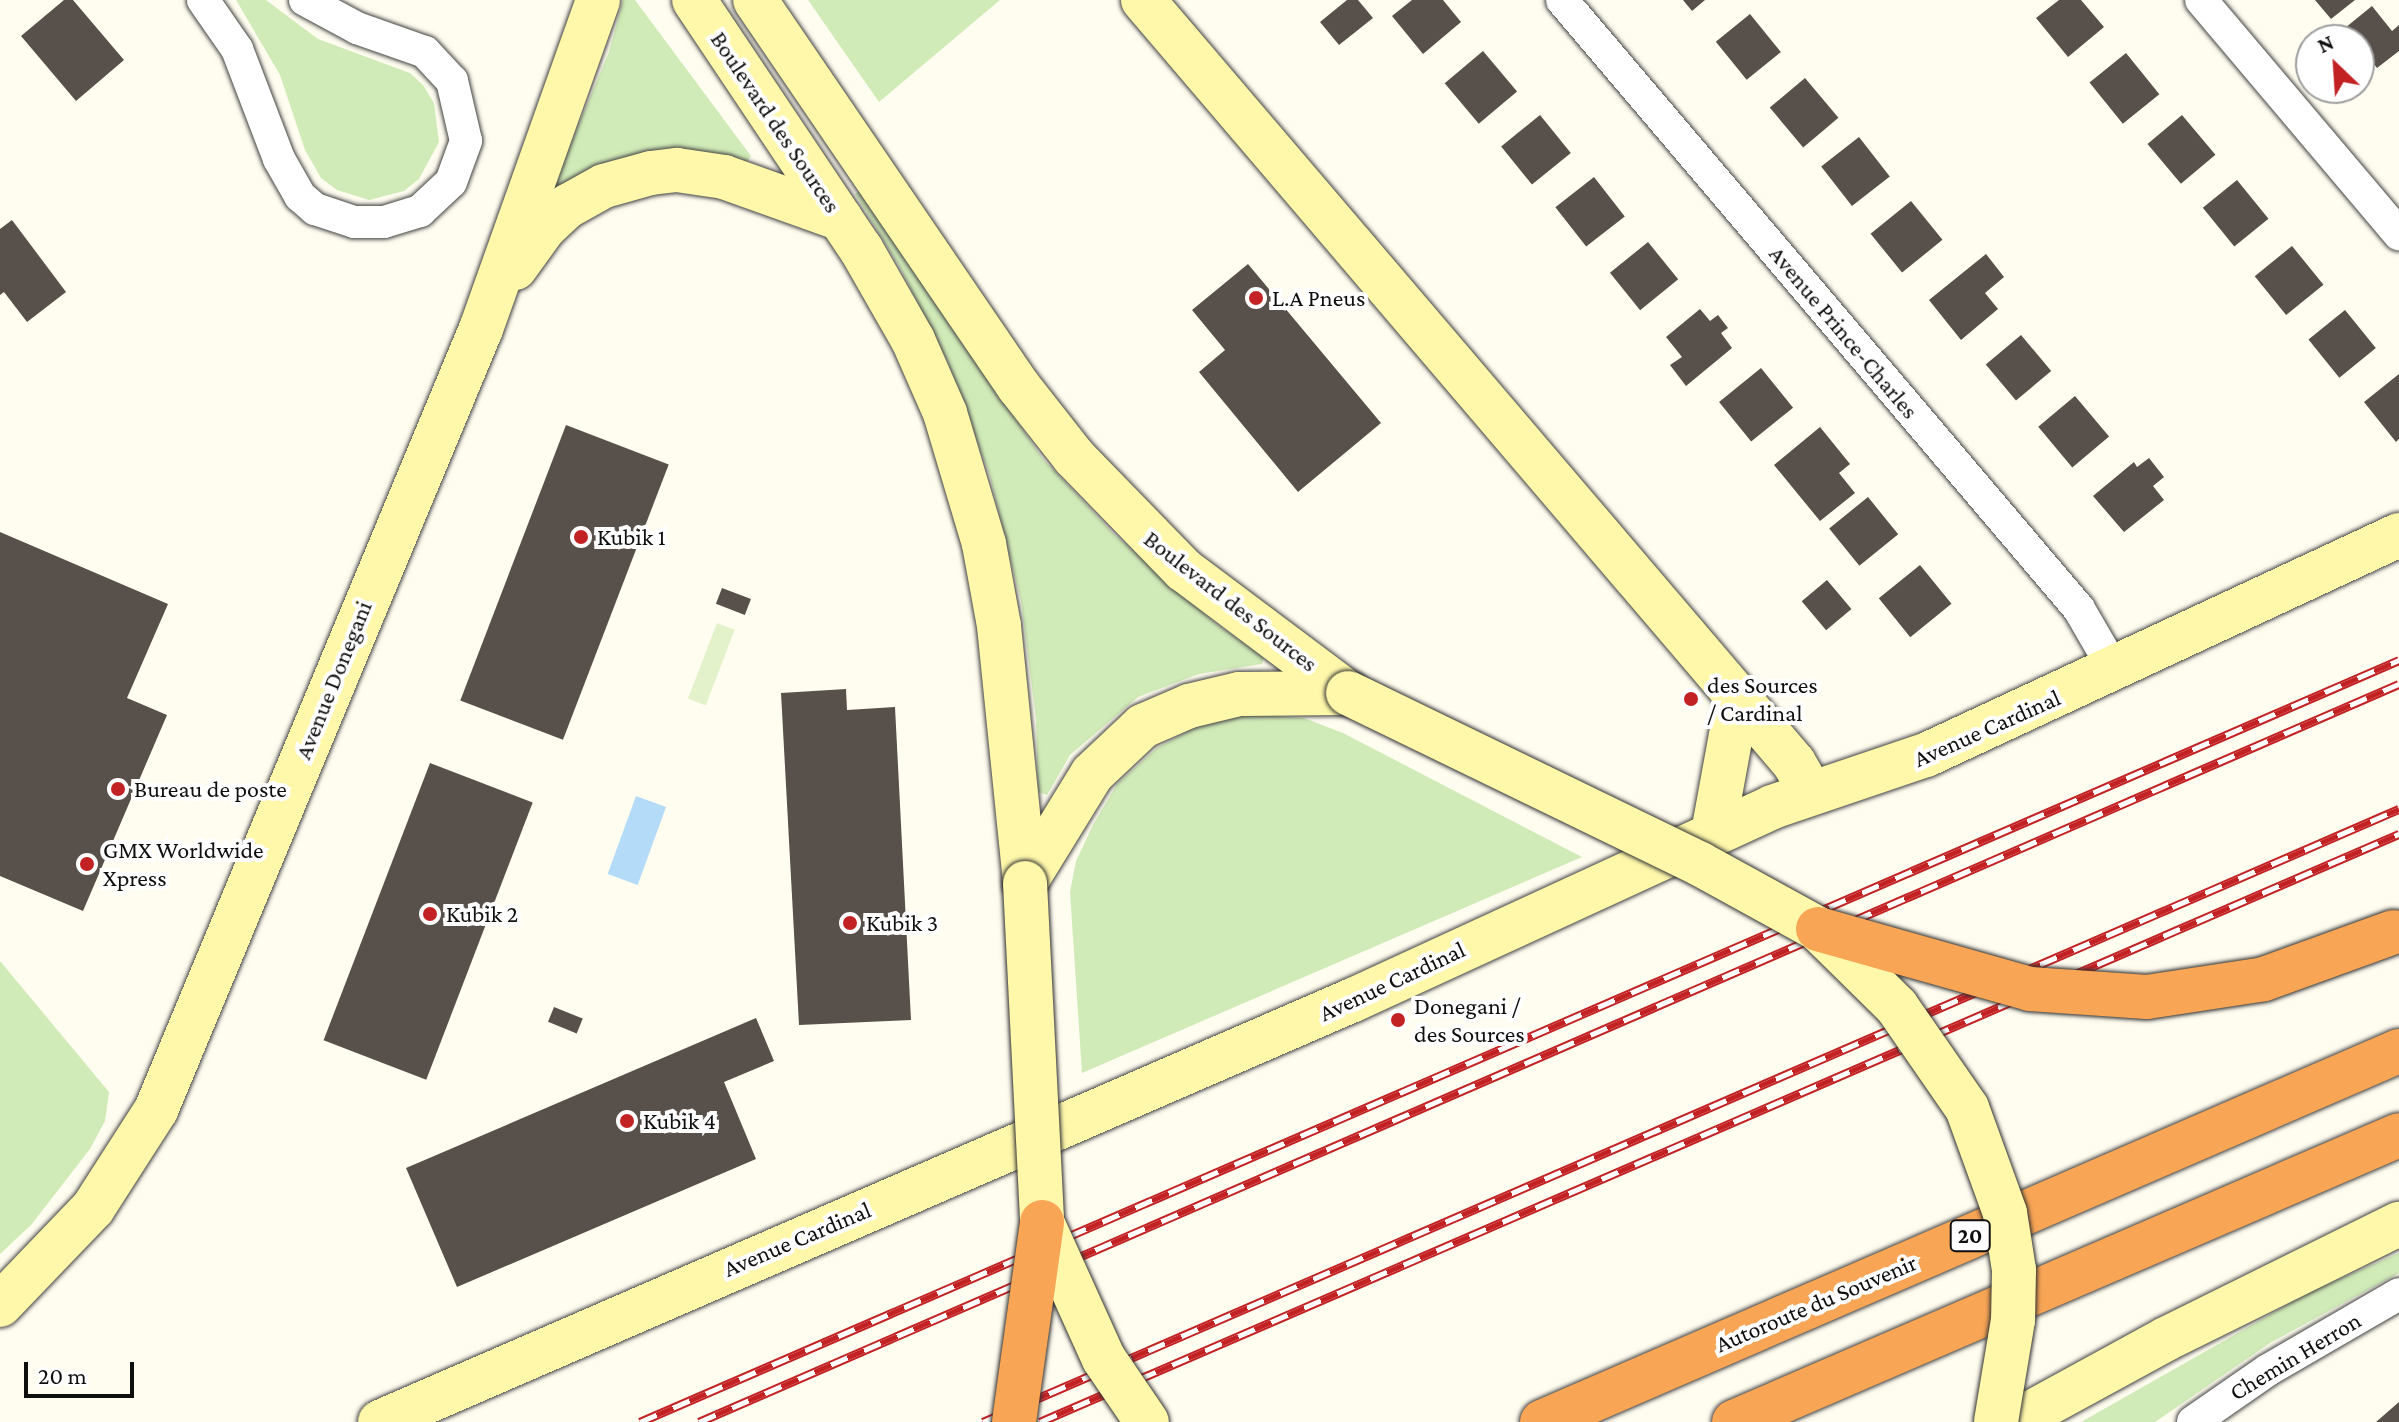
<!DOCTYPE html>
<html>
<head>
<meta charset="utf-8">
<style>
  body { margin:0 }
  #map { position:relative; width:2399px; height:1422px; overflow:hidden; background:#fffdf0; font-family:"Crimson Pro",serif }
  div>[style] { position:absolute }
  .green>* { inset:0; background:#d1ebb8 }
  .pitch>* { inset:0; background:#e3f2cb; transform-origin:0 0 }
  .water>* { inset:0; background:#b4dcf8; transform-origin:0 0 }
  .building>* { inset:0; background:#58504b; transform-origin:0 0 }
  .roads { filter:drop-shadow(0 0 2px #424242) drop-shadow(0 0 2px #424242) }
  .street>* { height:32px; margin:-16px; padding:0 16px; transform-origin:16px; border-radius:16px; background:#fff }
  .secondary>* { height:44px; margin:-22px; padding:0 22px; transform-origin:22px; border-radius:22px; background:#fff8ab }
  .highway>* { height:44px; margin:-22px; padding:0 22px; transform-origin:22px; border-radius:22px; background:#f8a555 }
  .rail>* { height:9px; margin-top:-4.5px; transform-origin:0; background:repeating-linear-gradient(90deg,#fff 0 18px,#c32225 0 36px); box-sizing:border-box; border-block:2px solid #c32225 }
  .bridges { filter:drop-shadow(0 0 2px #313131) drop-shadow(0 0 2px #313131) }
  .secondary-bridge>* { height:44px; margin:-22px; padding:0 22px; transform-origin:22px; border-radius:22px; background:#fff8ab }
  .highway-bridge>* { height:44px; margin:-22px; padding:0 22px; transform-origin:22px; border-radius:22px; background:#f8a555 }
  .dots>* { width:22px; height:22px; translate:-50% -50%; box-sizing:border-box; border:4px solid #fff; border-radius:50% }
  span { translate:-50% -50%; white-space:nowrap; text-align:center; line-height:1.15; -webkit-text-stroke:8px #fff; paint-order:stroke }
  .shield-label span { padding:2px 6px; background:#fff; border:2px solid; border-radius:6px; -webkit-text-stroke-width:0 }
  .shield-label { font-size:22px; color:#0f0f0f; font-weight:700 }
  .street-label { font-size:24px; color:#0f0f0f }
  .poi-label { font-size:24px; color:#0f0f0f }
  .left { translate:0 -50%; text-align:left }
  .north { position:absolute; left:2295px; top:24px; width:80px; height:80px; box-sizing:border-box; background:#fff; border:2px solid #9f9f9f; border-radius:50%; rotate:335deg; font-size:22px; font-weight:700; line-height:32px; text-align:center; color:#0f0f0f }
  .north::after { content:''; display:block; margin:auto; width:28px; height:36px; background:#c32225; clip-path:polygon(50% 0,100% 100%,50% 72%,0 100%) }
  .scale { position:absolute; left:24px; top:1362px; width:110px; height:36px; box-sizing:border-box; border:4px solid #0f0f0f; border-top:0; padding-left:10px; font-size:24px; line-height:28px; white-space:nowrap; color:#0f0f0f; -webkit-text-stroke:6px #fff; paint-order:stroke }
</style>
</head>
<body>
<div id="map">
  <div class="green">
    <div style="clip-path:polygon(236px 0,266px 0,318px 39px,410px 73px,423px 85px,434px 103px,439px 142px,419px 179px,404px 191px,369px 200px,337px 190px,321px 178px,305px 150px,280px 75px)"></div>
    <div style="clip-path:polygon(623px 0,635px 0,751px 156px,747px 162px,556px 193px,552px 188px,609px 52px)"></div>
    <div style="clip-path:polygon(808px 0,1000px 0,879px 102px)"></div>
    <div style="clip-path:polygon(859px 191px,1043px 459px,1114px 534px,1216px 624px,1264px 657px,1262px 664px,1199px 674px,1138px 697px,1070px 755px,1047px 795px,1038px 792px,1036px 719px,1021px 601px,990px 476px,947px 360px,898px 264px,855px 194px)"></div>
    <div style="clip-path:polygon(1250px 714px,1304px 718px,1343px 733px,1582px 857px,1082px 1073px,1070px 892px,1076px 861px,1093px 825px,1117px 784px,1157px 748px,1198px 726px)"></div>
    <div style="clip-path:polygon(0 961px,109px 1092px,105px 1121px,90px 1149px,31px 1225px,0 1254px)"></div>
    <div style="clip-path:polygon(2399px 1253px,2399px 1273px,2270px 1343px,2155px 1422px,2081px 1422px,2310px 1292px)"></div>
  </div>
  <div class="pitch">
    <div style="left:717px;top:623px;width:19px;height:81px;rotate:21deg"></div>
  </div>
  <div class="water">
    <div style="left:636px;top:796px;width:32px;height:83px;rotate:20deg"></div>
  </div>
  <div class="building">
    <div style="clip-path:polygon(64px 0,73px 0,124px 60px,76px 101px,21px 36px)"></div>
    <div style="clip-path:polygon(1347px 0,1358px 0,1373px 18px,1339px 45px,1320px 22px)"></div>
    <div style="clip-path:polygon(1412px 0,1443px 0,1461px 22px,1423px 54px,1392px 16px)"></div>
    <div style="clip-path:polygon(1683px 0,1705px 0,1692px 11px)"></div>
    <div style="clip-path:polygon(2059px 0,2081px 0,2104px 27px,2068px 57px,2036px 18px)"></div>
    <div style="clip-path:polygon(2315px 0,2355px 0,2331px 19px)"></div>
    <div style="clip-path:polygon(2372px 6px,2392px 31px,2399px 25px,2399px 51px,2377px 68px,2345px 28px)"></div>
    <div style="left:1750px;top:14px;width:49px;height:44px;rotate:51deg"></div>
    <div style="left:1483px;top:51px;width:53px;height:50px;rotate:50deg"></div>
    <div style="left:2126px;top:53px;width:53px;height:47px;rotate:51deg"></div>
    <div style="left:1805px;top:78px;width:52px;height:46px;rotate:50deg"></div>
    <div style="left:1540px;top:115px;width:49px;height:50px;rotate:51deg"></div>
    <div style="left:2182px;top:115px;width:52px;height:45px;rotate:50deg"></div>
    <div style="left:1859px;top:137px;width:50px;height:48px;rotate:52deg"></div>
    <div style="left:1594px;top:177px;width:50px;height:49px;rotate:52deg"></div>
    <div style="left:2237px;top:180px;width:50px;height:44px;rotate:51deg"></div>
    <div style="left:1911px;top:201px;width:50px;height:52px;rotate:51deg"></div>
    <div style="clip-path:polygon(12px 220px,66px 292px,27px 322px,4px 292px,0 295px,0 229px)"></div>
    <div style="left:1648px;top:242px;width:48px;height:49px;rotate:51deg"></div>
    <div style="left:2292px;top:246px;width:50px;height:48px;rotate:51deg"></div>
    <div style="clip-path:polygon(1986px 254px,2004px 277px,1985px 293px,1998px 309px,1961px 340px,1929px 300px)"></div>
    <div style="clip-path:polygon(1248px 264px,1381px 423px,1298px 492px,1199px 372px,1225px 350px,1192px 310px)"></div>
    <div style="clip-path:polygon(1700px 309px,1710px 321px,1718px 315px,1728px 328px,1721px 333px,1732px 348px,1686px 386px,1670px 365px,1682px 357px,1666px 337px)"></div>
    <div style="left:2345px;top:310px;width:49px;height:47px;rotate:51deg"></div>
    <div style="left:2021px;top:335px;width:47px;height:46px;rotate:50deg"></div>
    <div style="left:1761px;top:368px;width:51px;height:54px;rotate:51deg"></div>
    <div style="clip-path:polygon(2399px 374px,2399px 439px,2396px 442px,2364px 402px)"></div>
    <div style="left:2075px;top:396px;width:53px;height:48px;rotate:50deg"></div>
    <div style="left:566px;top:425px;width:110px;height:295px;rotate:21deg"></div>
    <div style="clip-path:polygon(1820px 427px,1850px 464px,1839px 473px,1855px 493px,1820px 521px,1774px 465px)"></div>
    <div style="clip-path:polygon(2149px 458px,2164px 477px,2153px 486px,2164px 500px,2124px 532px,2093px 496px,2134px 462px,2137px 467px)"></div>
    <div style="left:1868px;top:497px;width:48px;height:50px;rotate:51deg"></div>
    <div style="clip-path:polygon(0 532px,168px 604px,127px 698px,167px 715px,83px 911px,0 876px)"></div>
    <div style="left:1920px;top:565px;width:50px;height:53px;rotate:51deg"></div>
    <div style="left:1827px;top:580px;width:38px;height:33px;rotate:50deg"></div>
    <div style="left:722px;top:588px;width:31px;height:17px;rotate:21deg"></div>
    <div style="clip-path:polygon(846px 689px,847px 710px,895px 707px,911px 1020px,799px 1025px,781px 693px)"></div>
    <div style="left:430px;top:763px;width:110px;height:297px;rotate:21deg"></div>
    <div style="left:554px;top:1007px;width:31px;height:16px;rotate:22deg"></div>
    <div style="clip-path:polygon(756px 1018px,774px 1061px,724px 1082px,756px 1159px,457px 1287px,406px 1168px)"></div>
    <div style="clip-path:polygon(2399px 1402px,2399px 1422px,2376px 1422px)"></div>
  </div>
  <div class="roads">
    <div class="street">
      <div style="left:203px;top:0;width:60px;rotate:55.2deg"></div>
      <div style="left:237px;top:49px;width:118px;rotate:69.1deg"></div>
      <div style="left:279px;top:159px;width:43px;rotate:60.4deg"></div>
      <div style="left:300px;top:196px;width:20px;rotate:41deg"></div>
      <div style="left:315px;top:209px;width:41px;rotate:18.4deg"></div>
      <div style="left:354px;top:222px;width:30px"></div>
      <div style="left:384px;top:222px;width:38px;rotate:-17deg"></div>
      <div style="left:420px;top:211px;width:42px;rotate:-43.1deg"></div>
      <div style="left:451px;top:182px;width:44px;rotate:-69.9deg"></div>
      <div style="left:466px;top:141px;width:62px;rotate:-103.1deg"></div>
      <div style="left:452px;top:81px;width:40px;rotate:-133deg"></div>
      <div style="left:425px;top:52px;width:72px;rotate:-160.6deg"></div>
      <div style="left:357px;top:28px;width:59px;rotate:-151.7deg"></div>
      <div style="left:1562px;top:0;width:799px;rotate:49.67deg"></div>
      <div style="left:2079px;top:609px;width:72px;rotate:59.9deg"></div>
      <div style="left:2201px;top:0;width:307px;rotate:49.8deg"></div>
      <div style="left:2193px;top:1422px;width:91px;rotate:-34.7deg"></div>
      <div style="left:2268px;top:1370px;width:151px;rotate:-30.1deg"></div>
    </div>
    <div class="secondary">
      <div style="left:694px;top:0;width:300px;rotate:56.2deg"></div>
      <div style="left:861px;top:249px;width:105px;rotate:60.3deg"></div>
      <div style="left:913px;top:340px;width:80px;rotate:66.3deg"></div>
      <div style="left:945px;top:413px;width:137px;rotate:73.4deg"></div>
      <div style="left:984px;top:544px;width:83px;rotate:79.6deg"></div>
      <div style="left:999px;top:626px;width:258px;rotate:84.2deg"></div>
      <div style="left:755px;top:0;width:468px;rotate:55.7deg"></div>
      <div style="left:1019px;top:387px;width:89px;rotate:51.8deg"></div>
      <div style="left:1074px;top:457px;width:158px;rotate:45.8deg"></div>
      <div style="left:1184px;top:570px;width:205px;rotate:36.9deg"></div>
      <div style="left:1143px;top:0;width:1003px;rotate:49.53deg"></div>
      <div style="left:1794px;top:763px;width:32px;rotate:60deg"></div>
      <div style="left:515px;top:268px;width:49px;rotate:-54.1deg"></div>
      <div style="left:544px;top:228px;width:33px;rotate:-43deg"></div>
      <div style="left:568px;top:206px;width:41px;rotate:-29.1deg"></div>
      <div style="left:604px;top:186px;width:49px;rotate:-15.5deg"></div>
      <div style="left:651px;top:173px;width:26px;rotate:-7deg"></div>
      <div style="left:677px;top:170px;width:48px;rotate:8.5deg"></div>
      <div style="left:724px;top:177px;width:124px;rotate:19.7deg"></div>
      <div style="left:1713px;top:833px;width:138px;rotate:-79.6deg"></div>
      <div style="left:1025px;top:883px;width:128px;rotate:-58.4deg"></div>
      <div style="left:1092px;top:774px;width:70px;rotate:-43.3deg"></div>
      <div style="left:1143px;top:726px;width:50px;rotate:-23.5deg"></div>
      <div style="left:1189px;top:706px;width:51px;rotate:-13.5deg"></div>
      <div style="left:1239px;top:694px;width:109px;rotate:-0.5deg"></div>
      <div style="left:0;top:1305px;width:134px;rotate:-46.2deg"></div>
      <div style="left:93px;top:1208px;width:117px;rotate:-57.3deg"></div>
      <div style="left:156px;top:1110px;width:846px;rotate:-67.41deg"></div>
      <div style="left:481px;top:329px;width:349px;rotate:-70.4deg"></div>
      <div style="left:380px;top:1422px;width:1061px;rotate:-23.45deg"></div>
      <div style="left:1353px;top:1000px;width:461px;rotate:-24.7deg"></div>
      <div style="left:1772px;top:807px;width:163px;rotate:-18.7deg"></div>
      <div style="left:1926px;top:755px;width:522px;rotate:-24.94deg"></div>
      <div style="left:2014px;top:1422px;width:173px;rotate:-28.6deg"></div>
      <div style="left:2166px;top:1339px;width:260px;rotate:-26.3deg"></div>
    </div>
    <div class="highway">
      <div style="left:1542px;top:1422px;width:934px;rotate:-23.41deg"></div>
      <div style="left:1734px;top:1422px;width:724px;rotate:-23.34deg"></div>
    </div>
  </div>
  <div class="rail">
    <div style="left:640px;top:1422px;width:1917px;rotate:-23.42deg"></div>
    <div style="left:699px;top:1422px;width:1853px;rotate:-23.47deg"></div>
    <div style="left:983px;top:1422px;width:1543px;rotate:-23.41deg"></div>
    <div style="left:1040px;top:1422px;width:1481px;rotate:-23.4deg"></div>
  </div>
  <div class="bridges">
    <div class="secondary-bridge">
      <div style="left:1348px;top:693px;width:391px;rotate:25.9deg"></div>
      <div style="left:1700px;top:864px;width:135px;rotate:28.8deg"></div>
      <div style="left:1818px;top:929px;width:111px;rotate:44.6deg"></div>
      <div style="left:1897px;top:1007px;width:123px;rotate:55.3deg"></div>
      <div style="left:1967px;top:1108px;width:112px;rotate:70.1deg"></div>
      <div style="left:2005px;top:1213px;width:58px;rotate:81deg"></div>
      <div style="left:2014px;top:1270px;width:50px;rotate:91.1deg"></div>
      <div style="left:2013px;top:1320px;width:103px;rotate:99.5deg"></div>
      <div style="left:1025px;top:883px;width:339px;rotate:87.1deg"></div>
      <div style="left:1042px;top:1222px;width:150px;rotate:65.7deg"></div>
      <div style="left:1104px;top:1359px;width:76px;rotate:55.7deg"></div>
    </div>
    <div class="highway-bridge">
      <div style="left:1818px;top:929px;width:220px;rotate:15.8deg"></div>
      <div style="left:2030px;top:989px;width:117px;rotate:3.9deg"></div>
      <div style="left:2147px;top:997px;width:118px;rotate:-8.7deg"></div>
      <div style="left:2264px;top:979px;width:138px;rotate:-19.9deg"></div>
      <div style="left:1014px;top:1422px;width:202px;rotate:-82deg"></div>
    </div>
  </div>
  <div class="dots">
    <div style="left:1256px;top:298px;background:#c32225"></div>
    <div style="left:581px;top:537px;background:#c32225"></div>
    <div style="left:1691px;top:699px;background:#c32225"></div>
    <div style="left:118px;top:789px;background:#c32225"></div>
    <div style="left:87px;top:864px;background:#c32225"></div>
    <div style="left:430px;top:914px;background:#c32225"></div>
    <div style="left:850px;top:923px;background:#c32225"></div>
    <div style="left:1398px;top:1020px;background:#c32225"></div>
    <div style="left:627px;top:1121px;background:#c32225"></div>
  </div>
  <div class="shield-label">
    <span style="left:1970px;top:1236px">20</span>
  </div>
  <div class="street-label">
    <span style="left:776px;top:122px;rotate:56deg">Boulevard des Sources</span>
    <span style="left:1844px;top:332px;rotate:50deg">Avenue Prince-Charles</span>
    <span style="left:1231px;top:601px;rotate:38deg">Boulevard des Sources</span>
    <span style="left:333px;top:680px;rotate:-68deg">Avenue Donegani</span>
    <span style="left:1987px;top:728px;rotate:-24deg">Avenue Cardinal</span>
    <span style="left:1392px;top:981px;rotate:-25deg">Avenue Cardinal</span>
    <span style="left:797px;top:1239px;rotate:-23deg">Avenue Cardinal</span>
    <span style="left:1816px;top:1303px;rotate:-23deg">Autoroute du Souvenir</span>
    <span style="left:2295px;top:1356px;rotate:-31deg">Chemin Herron</span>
  </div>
  <div class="poi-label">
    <span class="left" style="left:1272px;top:298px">L.A Pneus</span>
    <span class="left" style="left:597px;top:537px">Kubik 1</span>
    <span class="left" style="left:1707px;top:699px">des Sources<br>/ Cardinal</span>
    <span class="left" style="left:134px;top:789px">Bureau de poste</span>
    <span class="left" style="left:103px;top:864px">GMX Worldwide<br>Xpress</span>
    <span class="left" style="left:446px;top:914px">Kubik 2</span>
    <span class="left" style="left:866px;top:923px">Kubik 3</span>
    <span class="left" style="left:1414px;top:1020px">Donegani /<br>des Sources</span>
    <span class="left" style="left:643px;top:1121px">Kubik 4</span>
  </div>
  <div class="north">N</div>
  <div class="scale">20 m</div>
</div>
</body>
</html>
